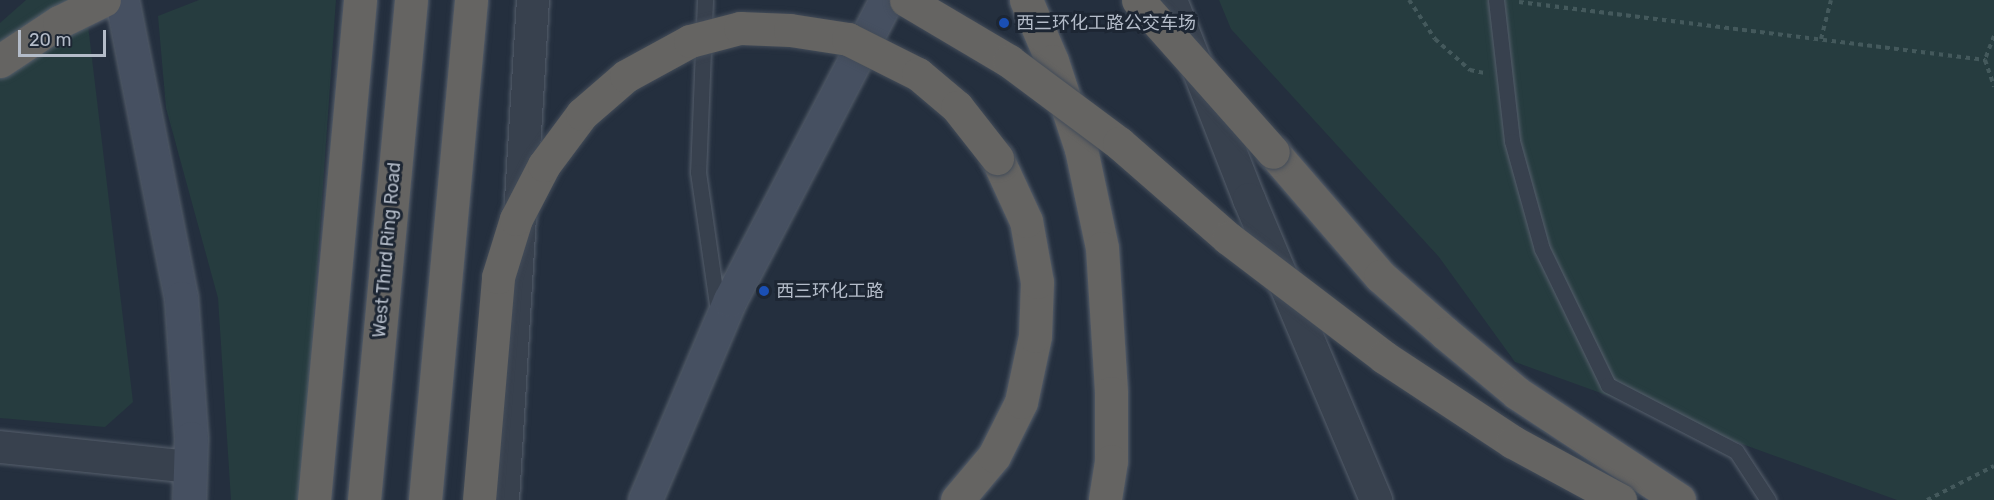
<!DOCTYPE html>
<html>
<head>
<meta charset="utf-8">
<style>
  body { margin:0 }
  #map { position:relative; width:1994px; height:500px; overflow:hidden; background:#242f3e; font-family:Rubik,"Noto Sans SC",sans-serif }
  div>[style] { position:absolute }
  .green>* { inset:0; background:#263c3f }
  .path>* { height:4px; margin-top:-2px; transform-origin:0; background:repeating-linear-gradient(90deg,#44595c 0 4.5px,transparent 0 9px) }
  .roads { filter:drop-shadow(0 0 2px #565f6c) drop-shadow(0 0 2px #565f6c) }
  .service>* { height:15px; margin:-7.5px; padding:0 7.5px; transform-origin:7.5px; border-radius:7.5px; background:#38414e }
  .minor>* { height:32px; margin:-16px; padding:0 16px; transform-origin:16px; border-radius:16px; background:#38414e }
  .secondary>* { height:33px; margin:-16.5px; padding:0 16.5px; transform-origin:16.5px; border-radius:16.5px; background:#465061 }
  .trunk>* { height:33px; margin:-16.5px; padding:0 16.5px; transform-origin:16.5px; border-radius:16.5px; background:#656462 }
  .bridges { filter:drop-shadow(0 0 2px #434c59) drop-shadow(0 0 2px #434c59) }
  .trunk-bridge>* { height:33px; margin:-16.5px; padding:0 16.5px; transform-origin:16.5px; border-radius:16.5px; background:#656462 }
  .dots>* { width:16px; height:16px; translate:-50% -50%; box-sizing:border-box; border:3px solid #1d2633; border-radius:50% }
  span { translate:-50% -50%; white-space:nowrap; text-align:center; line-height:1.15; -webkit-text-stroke:6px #1d2633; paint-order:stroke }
  .poi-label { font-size:18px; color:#b4bcc9 }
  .left { translate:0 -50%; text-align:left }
  .street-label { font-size:18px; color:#b4bcc9 }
  .scale { position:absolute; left:18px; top:30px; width:88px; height:27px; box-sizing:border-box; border:3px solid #b4bcc9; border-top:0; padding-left:8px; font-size:18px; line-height:21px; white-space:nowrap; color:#b4bcc9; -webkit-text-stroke:4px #1d2633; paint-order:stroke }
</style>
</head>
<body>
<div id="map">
  <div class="green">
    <div style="clip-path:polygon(26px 0,85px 0,133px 402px,105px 427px,0 418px,0 23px)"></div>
    <div style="clip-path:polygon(199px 0,336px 0,301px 500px,231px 500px,218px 298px,166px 108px,158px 16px)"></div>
    <div style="clip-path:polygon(1219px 0,1994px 0,1994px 500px,1897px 500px,1515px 362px,1439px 257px,1231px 29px)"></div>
  </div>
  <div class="path">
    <div style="left:1409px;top:0;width:47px;rotate:56.3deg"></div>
    <div style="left:1435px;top:39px;width:47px;rotate:41.5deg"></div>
    <div style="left:1470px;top:70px;width:14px;rotate:12deg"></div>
    <div style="left:1519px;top:2px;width:470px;rotate:7.1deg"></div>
    <div style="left:1994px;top:36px;width:26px;rotate:111deg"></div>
    <div style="left:1985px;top:60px;width:28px;rotate:71deg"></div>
    <div style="left:1821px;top:39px;width:40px;rotate:-75.6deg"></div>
    <div style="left:1927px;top:500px;width:75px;rotate:-26.9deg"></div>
  </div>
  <div class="roads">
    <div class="service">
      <div style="left:705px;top:0;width:172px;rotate:92.3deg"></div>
      <div style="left:698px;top:172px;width:140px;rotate:81.8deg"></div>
      <div style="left:1496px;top:0;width:142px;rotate:83.5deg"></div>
      <div style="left:1512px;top:141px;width:112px;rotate:74.5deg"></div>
      <div style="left:1542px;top:249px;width:151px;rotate:64.1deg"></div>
      <div style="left:1608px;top:385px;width:144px;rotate:27.3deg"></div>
      <div style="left:1736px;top:451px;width:59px;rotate:56.9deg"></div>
    </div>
    <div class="minor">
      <div style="left:1171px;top:0;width:214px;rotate:68.6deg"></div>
      <div style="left:1249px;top:199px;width:327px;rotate:67.1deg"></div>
      <div style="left:0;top:447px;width:191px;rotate:6deg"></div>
      <div style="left:503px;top:500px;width:501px;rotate:-86.57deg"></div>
    </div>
    <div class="secondary">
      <div style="left:122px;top:0;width:304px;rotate:78.8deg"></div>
      <div style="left:181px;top:298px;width:140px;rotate:85.9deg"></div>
      <div style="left:191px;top:438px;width:62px;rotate:91.8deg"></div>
      <div style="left:645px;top:500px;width:217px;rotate:-67deg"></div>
      <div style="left:730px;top:300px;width:338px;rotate:-62.5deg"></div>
    </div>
    <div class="trunk">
      <div style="left:1026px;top:0;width:66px;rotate:66.9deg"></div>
      <div style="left:1052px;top:61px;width:93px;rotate:71.8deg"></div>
      <div style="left:1081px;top:149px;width:101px;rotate:78deg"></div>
      <div style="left:1102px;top:248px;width:145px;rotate:86.4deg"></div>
      <div style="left:1111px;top:393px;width:68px;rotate:90deg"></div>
      <div style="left:1111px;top:461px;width:39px;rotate:99deg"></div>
      <div style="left:0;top:61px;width:71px;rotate:-33.5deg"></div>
      <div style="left:59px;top:22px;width:50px;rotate:-26.1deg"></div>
      <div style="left:1273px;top:152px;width:164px;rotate:49.2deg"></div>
      <div style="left:1380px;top:276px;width:86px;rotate:41.2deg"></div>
      <div style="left:1445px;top:333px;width:94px;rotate:39.8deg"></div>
      <div style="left:1517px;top:393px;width:194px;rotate:33.4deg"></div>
      <div style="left:314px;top:500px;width:502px;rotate:-84.74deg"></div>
      <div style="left:364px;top:500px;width:502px;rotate:-84.63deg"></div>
      <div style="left:425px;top:500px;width:502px;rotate:-84.74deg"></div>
      <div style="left:957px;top:500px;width:57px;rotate:-49.9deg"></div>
      <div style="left:994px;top:456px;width:60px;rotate:-63.4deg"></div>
      <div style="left:1021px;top:402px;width:67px;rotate:-78deg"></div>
      <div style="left:1035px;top:336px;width:54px;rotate:-87.9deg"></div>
      <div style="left:1037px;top:282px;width:62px;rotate:-100.2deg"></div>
      <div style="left:1026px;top:221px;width:69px;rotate:-114.7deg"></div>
    </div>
  </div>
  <div class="bridges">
    <div class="trunk-bridge">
      <div style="left:906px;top:0;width:120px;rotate:30.6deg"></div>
      <div style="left:1009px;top:61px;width:137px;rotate:36.7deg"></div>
      <div style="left:1119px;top:143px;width:145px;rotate:41.1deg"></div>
      <div style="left:1228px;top:238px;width:196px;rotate:37.3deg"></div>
      <div style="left:1384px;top:357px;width:154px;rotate:33.4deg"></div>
      <div style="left:1513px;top:442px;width:122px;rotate:28.5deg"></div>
      <div style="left:1138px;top:0;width:203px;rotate:48.4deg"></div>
      <div style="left:479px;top:500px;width:224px;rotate:-85.1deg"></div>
      <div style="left:498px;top:277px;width:61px;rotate:-72.8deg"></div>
      <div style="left:516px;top:219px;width:61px;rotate:-62.6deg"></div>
      <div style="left:544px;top:165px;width:64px;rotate:-53.3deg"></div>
      <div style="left:582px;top:114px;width:58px;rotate:-40.8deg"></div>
      <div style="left:626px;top:76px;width:73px;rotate:-28.7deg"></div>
      <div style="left:690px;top:41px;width:52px;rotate:-14.6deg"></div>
      <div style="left:740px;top:28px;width:50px;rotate:2.3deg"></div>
      <div style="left:790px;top:30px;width:59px;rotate:8.8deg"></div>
      <div style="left:848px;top:39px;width:78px;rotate:26.6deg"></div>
      <div style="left:918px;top:74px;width:51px;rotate:40.2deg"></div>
      <div style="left:957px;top:107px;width:65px;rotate:51.9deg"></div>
    </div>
  </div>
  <div class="dots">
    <div style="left:1004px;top:23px;background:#1a4fb4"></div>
    <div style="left:764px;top:291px;background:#1a4fb4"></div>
  </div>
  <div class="poi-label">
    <span class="left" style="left:1016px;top:23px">西三环化工路公交车场</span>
    <span class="left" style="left:776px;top:291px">西三环化工路</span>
  </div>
  <div class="street-label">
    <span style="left:387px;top:250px;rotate:-85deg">West Third Ring Road</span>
  </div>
  <div class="scale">20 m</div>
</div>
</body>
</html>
